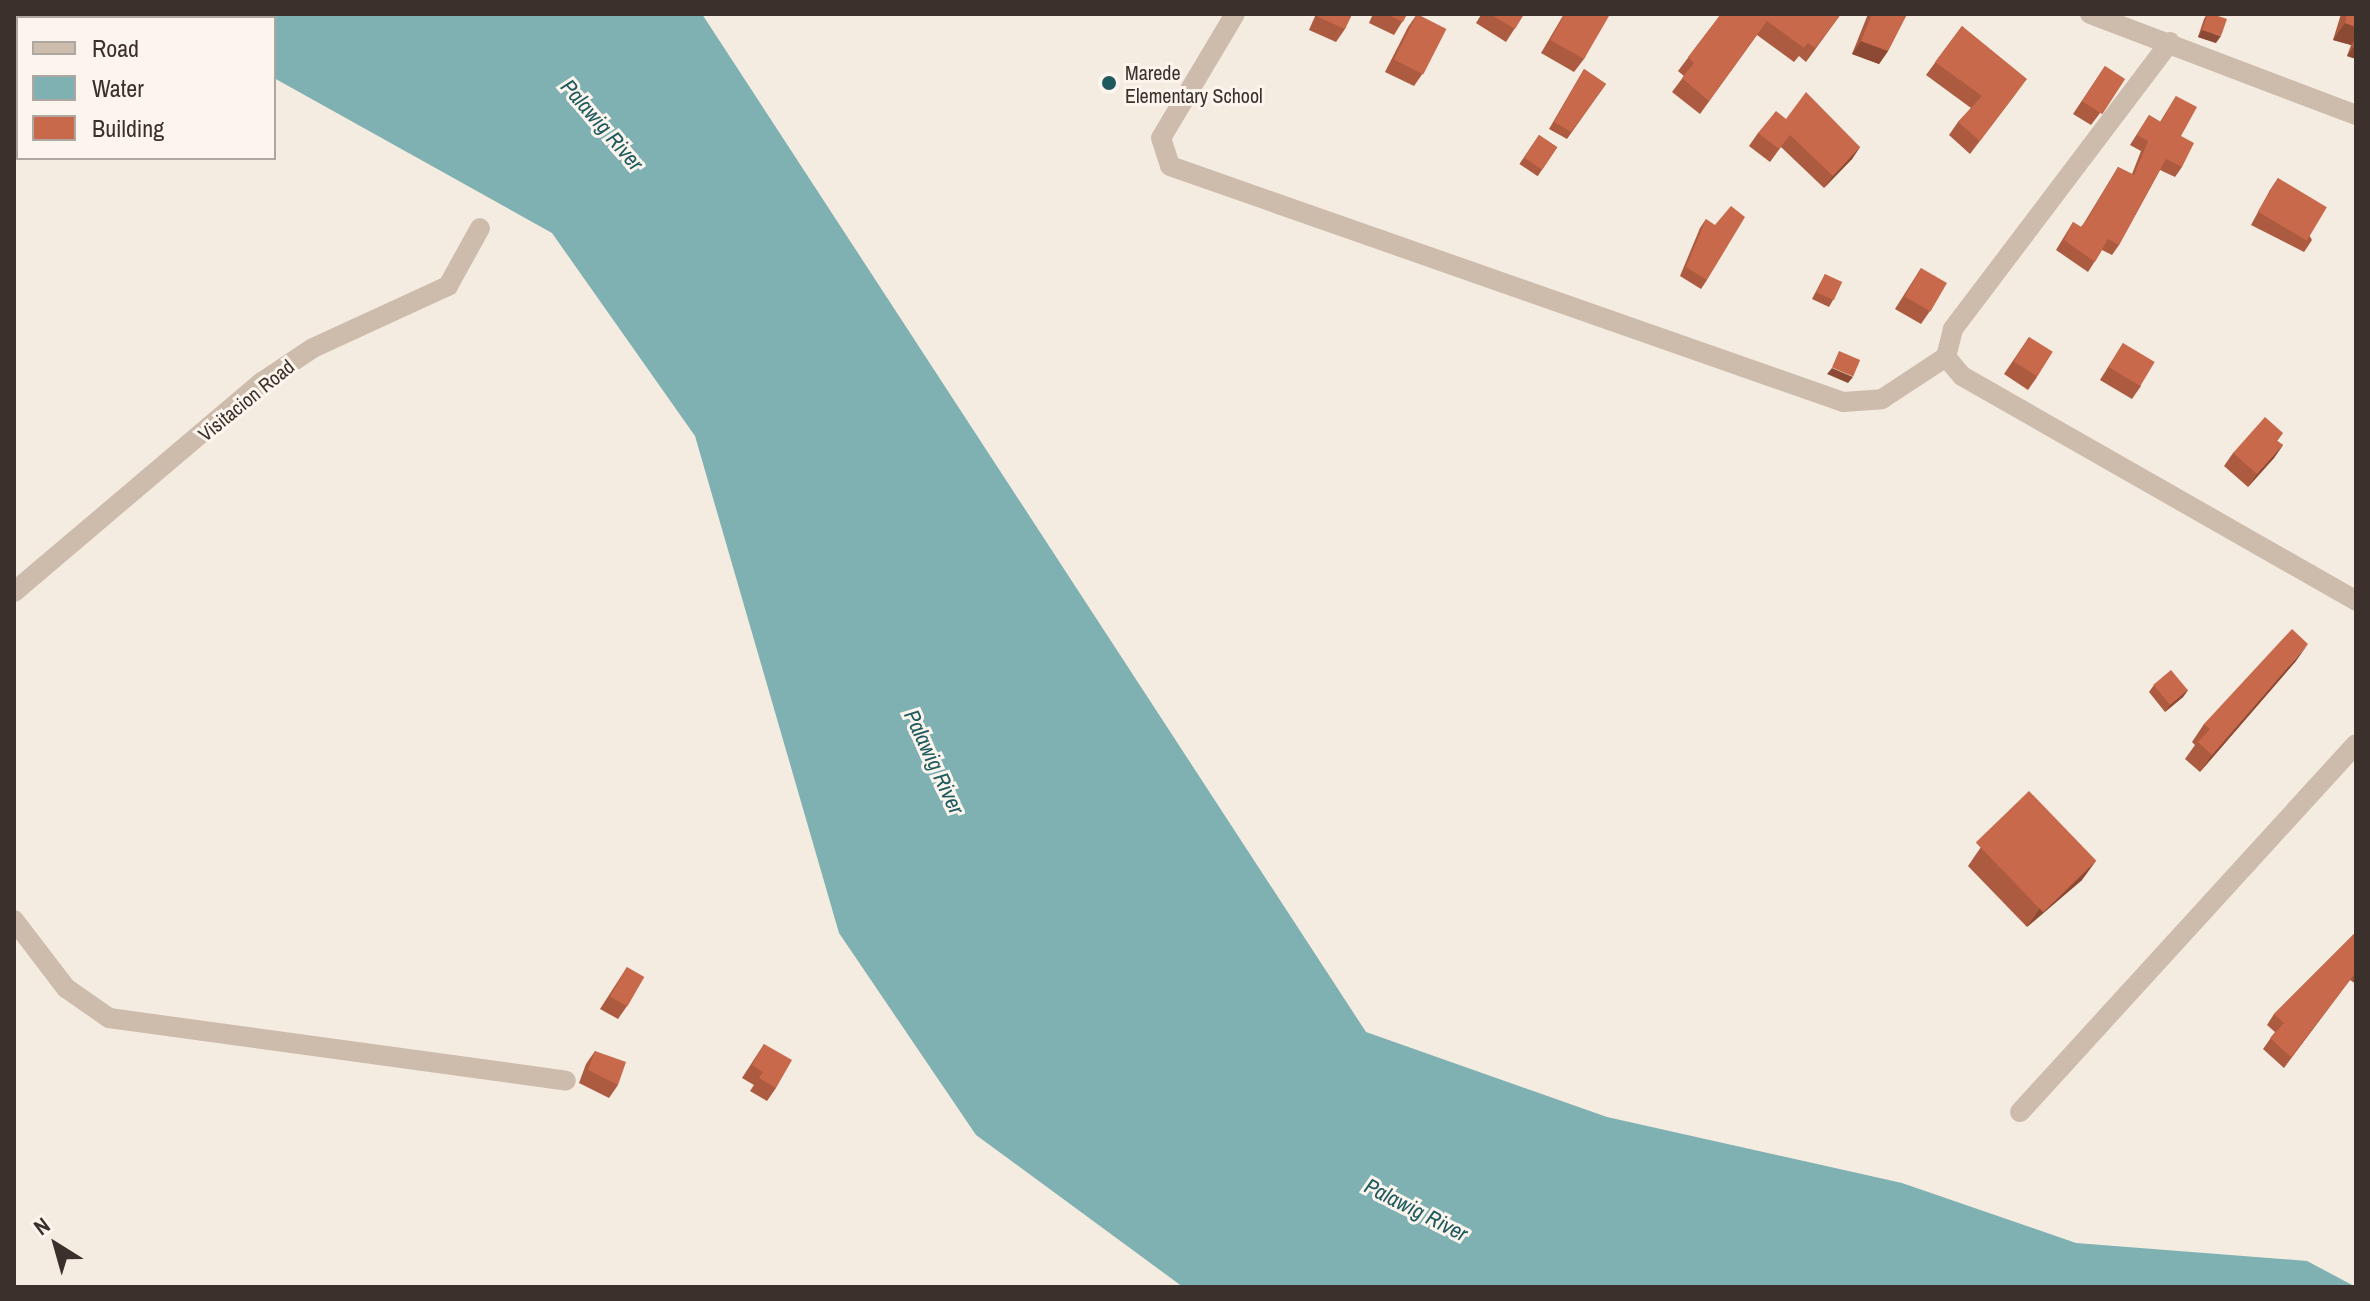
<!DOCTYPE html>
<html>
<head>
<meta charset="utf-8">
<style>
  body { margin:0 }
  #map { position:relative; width:2370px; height:1301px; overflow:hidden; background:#f4ebe1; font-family:"Archivo Narrow",sans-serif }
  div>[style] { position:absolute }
  .water>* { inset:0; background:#7fb0b2 }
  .minor>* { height:20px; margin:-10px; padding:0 10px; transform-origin:10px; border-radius:10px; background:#cdbbac }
  .wall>* { inset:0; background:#ac5a40; transform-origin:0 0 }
  .shaded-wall>* { inset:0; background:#8c4a34 }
  .building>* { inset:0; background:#c8694b; transform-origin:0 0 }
  .dots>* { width:22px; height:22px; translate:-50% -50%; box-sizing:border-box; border:4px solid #fbf5ee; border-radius:50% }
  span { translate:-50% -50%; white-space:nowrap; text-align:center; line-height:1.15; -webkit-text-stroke:6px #fbf5ee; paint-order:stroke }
  .poi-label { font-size:20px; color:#3b302b }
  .left { translate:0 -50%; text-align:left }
  .street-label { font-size:20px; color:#3b302b }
  .water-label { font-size:22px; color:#1f5a5e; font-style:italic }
  .frame { position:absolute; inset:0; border:16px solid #3b302b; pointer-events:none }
  .legend { position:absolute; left:16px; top:16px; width:260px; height:144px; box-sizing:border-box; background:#fbf5ee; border:2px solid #aea6a0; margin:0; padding:10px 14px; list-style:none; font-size:24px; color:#3b302b }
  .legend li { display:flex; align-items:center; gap:16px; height:40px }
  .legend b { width:40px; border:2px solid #aea6a0 }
  .north { position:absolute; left:16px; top:1205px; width:80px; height:80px; -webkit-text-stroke:6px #fbf5ee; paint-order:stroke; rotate:323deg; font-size:22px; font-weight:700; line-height:32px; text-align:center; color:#3b302b }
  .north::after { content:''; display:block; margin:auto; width:28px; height:36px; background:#3b302b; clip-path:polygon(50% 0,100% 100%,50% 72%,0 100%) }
</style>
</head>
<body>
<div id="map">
  <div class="water">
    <div style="clip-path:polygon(14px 14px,702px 14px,1366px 1032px,1607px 1117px,1902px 1183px,2076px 1243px,2307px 1261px,2356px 1287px,1183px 1287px,976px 1135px,839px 933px,695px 436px,552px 233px,274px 78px,274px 18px)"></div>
  </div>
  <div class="minor">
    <div style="left:1235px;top:14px;width:144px;rotate:120.8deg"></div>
    <div style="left:1161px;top:138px;width:29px;rotate:72deg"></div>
    <div style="left:1170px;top:166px;width:713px;rotate:19.32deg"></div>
    <div style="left:1843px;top:402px;width:39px;rotate:-4deg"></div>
    <div style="left:1882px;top:399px;width:77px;rotate:-33.3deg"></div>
    <div style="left:2090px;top:14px;width:285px;rotate:20.8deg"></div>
    <div style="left:2170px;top:42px;width:360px;rotate:127.1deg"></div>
    <div style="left:1953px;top:329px;width:29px;rotate:104deg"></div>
    <div style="left:1946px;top:357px;width:25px;rotate:50deg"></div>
    <div style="left:1962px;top:376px;width:454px;rotate:29.7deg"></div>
    <div style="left:14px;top:592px;width:325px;rotate:-40.3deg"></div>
    <div style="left:262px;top:382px;width:61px;rotate:-33.7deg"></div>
    <div style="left:313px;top:348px;width:149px;rotate:-24.7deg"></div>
    <div style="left:448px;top:286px;width:66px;rotate:-61.1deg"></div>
    <div style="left:14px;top:920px;width:86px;rotate:52.6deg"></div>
    <div style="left:66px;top:988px;width:52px;rotate:34.9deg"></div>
    <div style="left:109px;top:1018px;width:461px;rotate:7.8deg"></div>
    <div style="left:2020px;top:1112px;width:498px;rotate:-47.6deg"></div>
  </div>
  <div class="wall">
    <div style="clip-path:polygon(1316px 14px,1352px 14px,1345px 29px,1336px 42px,1309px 30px)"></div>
    <div style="clip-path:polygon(1373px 14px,1407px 14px,1394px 35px,1369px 23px)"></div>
    <div style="clip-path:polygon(1417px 14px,1423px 73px,1414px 86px,1385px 72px,1408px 27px)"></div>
    <div style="clip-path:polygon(1478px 14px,1524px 14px,1506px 42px,1476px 23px,1481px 15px)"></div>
    <div style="clip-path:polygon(1564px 14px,1607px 14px,1584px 59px,1574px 72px,1541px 53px)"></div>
    <div style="clip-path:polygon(1721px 14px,1841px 14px,1806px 62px,1799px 56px,1794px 62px,1757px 35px,1700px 114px,1672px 92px,1684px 76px,1678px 71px)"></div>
    <div style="clip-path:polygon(1868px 14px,1907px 14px,1888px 51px,1879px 64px,1852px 54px)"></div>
    <div style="clip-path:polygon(2207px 14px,2216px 43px,2198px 37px,2204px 19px)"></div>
    <div style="clip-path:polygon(2341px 14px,2356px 14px,2356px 59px,2347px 56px,2351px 45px,2333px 40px)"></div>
    <div style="clip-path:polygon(1962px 26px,2017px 92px,1970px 154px,1949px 135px,1958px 122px,1971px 108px,1926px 75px)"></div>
    <div style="clip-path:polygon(2105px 66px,2116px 92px,2091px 125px,2073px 114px)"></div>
    <div style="clip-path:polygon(1584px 69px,1606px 84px,1567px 139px,1549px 129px)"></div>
    <div style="clip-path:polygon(2176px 96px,2181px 136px,2182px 167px,2175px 177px,2160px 170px,2119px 245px,2112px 255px,2102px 250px,2088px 272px,2056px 250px,2073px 222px,2081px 227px,2084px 223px,2118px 167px,2132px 174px,2141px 151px,2130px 145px,2149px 115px,2160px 122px)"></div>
    <div style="clip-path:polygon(1786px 119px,1860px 147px,1852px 159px,1824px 188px,1781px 147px,1770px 162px,1749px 146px,1758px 133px)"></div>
    <div style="left:1539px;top:135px;width:22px;height:35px;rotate:34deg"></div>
    <div style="clip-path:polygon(2278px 178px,2312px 240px,2304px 252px,2251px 225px,2270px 190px)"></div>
    <div style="clip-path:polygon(1706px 219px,1707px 280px,1701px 289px,1680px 276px,1700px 228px)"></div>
    <div style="clip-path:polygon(1921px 268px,1930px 311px,1921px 324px,1895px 309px)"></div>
    <div style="clip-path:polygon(1825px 274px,1833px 300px,1829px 307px,1812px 299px)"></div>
    <div style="clip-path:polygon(2029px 337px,2037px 377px,2028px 390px,2004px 374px)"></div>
    <div style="clip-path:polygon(2123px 343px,2141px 386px,2132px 399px,2100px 380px)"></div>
    <div style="clip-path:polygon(2283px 433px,2277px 441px,2283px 445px,2274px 458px,2248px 487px,2224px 466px,2233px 453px)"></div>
    <div style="clip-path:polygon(2296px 661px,2200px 772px,2185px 759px,2195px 745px,2192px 742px,2204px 724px)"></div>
    <div style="clip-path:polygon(2154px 685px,2188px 690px,2183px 697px,2165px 712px,2149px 692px)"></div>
    <div style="clip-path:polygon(1981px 847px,2082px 880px,2027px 927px,1968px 866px)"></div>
    <div style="clip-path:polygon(2356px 932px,2356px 984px,2350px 980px,2284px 1068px,2263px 1049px,2275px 1032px,2267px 1025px,2274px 1014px)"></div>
    <div style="clip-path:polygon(627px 967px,627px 1006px,618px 1019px,600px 1009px)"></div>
    <div style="clip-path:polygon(764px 1044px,776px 1088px,767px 1101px,750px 1091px,754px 1085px,742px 1078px)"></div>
    <div style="clip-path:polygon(595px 1051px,618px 1085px,609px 1098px,579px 1083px,586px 1064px)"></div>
  </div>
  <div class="shaded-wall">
    <div style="clip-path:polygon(2345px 23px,2356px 27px,2356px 38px,2351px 45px,2333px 40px)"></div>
    <div style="clip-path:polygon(2202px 30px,2221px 36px,2216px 43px,2198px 37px)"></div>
    <div style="clip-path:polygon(1861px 41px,1888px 51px,1879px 64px,1852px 54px)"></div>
    <div style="clip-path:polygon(2356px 44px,2356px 59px,2347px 56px)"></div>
    <div style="clip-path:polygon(1860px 147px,1852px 159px,1824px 188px,1833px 176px)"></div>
    <div style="clip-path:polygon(1832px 368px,1853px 377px,1848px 383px,1827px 374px)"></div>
    <div style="clip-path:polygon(2283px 445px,2274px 458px,2248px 487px,2257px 474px)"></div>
    <div style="clip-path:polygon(2308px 644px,2296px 661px,2200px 772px,2212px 755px)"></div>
    <div style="clip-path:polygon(2188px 690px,2183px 697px,2165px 712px,2170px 705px)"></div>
    <div style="clip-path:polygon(2096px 861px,2082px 880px,2027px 927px,2040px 908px)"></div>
  </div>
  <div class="building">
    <div style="clip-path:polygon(1319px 14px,1352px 14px,1345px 29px,1318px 17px)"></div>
    <div style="clip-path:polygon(1386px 14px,1407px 14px,1403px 22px)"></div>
    <div style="left:1417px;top:14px;width:33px;height:51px;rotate:27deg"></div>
    <div style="clip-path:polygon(1490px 14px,1524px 14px,1515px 29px)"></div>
    <div style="clip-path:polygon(1565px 14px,1607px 14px,1609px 16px,1584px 59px,1550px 40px)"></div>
    <div style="clip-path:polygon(1721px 14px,1841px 14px,1815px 48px,1808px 43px,1804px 48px,1767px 21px,1709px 101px,1682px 78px,1694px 63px,1688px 57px)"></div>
    <div style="clip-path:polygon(1872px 14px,1907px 14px,1888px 51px,1861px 41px)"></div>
    <div style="clip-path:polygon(2208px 14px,2212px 14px,2227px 19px,2221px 36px,2202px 30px)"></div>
    <div style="clip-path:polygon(2347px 14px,2356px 14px,2356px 27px,2345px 23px)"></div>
    <div style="clip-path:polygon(1962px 26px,2027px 79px,1980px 141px,1958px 122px,1982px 96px,1935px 62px)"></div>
    <div style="left:2105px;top:66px;width:24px;height:42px;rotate:33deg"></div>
    <div style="clip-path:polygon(1584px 69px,1606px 84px,1571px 132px,1554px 122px)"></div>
    <div style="clip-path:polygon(1806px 92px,1860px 147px,1833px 176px,1790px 135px,1779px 149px,1758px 133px,1776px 111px,1786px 119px)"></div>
    <div style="clip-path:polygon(2176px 96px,2197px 107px,2181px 136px,2194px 143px,2182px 167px,2166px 159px,2119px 245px,2108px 239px,2095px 262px,2064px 240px,2073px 222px,2081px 227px,2087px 220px,2118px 167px,2134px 175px,2148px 141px,2137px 135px,2149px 115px,2161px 122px)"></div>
    <div style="left:1539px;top:135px;width:22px;height:27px;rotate:34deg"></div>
    <div style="left:2278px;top:178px;width:57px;height:39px;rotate:31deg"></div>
    <div style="clip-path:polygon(1731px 206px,1745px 217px,1707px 280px,1686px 267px,1706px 219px,1715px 225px)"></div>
    <div style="left:1921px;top:268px;width:30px;height:33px;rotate:30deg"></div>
    <div style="left:1825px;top:274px;width:19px;height:20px;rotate:25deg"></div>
    <div style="left:2029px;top:337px;width:28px;height:29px;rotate:32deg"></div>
    <div style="left:2123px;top:343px;width:37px;height:28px;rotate:31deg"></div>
    <div style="left:1839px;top:351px;width:23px;height:18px;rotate:23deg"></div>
    <div style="clip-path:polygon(2265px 417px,2283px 433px,2276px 440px,2283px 445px,2257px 474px,2233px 453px)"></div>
    <div style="clip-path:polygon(2292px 629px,2308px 644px,2212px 755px,2198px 742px,2210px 729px,2204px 724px)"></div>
    <div style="left:2171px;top:670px;width:26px;height:23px;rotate:50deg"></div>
    <div style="left:2029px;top:791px;width:97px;height:74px;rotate:46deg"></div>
    <div style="clip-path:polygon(2356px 932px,2356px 972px,2291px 1057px,2270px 1038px,2284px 1023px,2274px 1014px)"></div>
    <div style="left:627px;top:967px;width:20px;height:34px;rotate:30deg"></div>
    <div style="clip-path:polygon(764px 1044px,792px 1060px,776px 1088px,759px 1078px,763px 1072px,752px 1065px)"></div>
    <div style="clip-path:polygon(595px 1051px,626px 1062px,618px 1085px,588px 1070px)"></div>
  </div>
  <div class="dots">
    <div style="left:1109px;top:83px;background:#1f5a5e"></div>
  </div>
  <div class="poi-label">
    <span class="left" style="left:1125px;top:84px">Marede<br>Elementary School</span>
  </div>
  <div class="street-label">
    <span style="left:246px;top:400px;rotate:-39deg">Visitacion Road</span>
  </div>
  <div class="water-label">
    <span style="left:602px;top:125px;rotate:49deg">Palawig River</span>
    <span style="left:934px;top:762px;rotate:65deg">Palawig River</span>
    <span style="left:1416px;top:1210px;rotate:27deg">Palawig River</span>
  </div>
  <div class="frame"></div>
  <ul class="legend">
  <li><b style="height:10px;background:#cdbbac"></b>Road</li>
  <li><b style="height:22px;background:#7fb0b2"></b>Water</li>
  <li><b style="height:22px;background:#c8694b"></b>Building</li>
  </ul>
  <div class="north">N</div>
</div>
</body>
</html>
